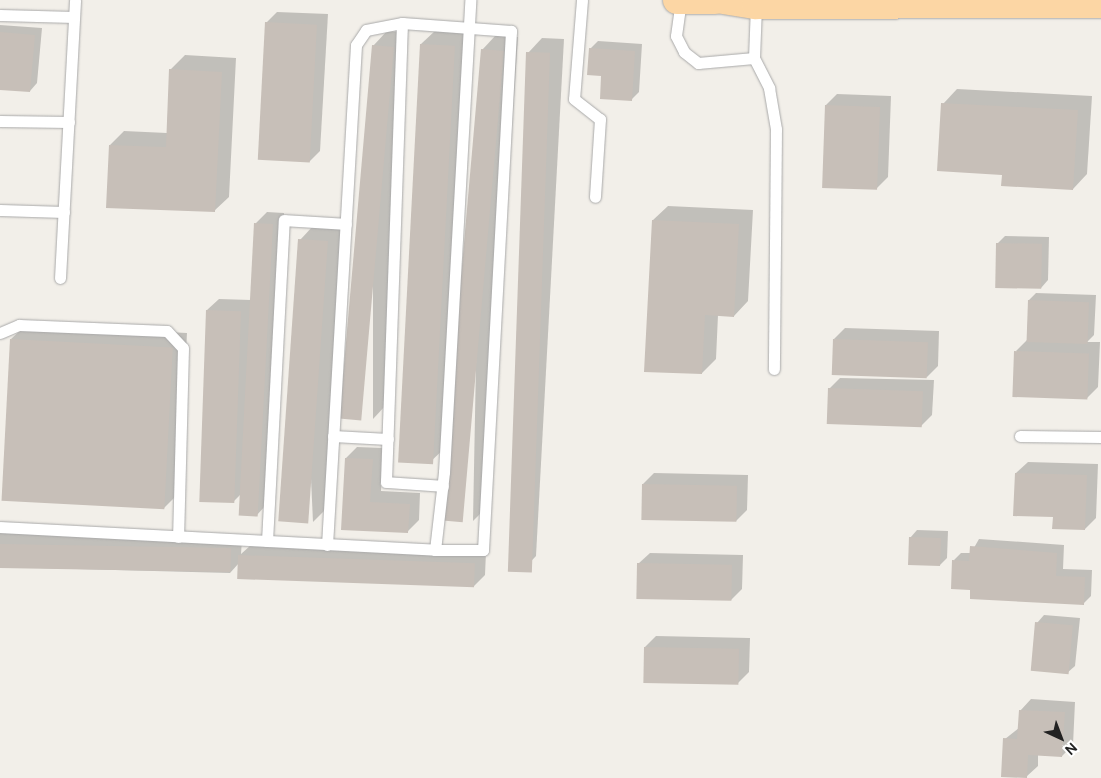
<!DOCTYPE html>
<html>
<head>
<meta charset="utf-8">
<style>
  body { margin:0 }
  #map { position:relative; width:1101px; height:778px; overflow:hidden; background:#f2efe9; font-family:"DM Sans",sans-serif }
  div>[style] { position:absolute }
  .shadow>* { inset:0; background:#0003 }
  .building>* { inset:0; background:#c7bfb8; transform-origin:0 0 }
  .roads { filter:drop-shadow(0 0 1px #a9a9a9) drop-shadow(0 0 1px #a9a9a9) }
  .lane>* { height:11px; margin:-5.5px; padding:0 5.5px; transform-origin:5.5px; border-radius:5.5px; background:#fff }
  .primary>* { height:28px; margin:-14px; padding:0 14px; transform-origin:14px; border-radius:14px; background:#fcd6a4 }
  span { translate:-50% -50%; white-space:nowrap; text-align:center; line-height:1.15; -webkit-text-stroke:4px #fff; paint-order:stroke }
  .north { position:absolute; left:1036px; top:713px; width:50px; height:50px; -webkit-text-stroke:4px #fff; paint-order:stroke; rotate:137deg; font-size:14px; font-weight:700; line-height:20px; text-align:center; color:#222 }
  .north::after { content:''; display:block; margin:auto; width:18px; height:22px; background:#222; clip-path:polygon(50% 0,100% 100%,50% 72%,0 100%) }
</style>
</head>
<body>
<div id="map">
  <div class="shadow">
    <div style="clip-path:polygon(277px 12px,328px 14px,320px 151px,309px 162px,266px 23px)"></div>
    <div style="clip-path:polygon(0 25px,42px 28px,37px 83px,30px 91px,0 89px)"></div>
    <div style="clip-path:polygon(436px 30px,469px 32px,444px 449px,429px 463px,421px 44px)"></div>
    <div style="clip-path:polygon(387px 31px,408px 33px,387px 404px,373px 419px,373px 46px)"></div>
    <div style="clip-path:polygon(496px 35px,518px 37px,487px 507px,473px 521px,482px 50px)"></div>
    <div style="clip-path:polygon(542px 38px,564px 39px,536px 556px,522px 571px,528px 53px)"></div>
    <div style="clip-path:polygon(598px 41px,642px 44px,639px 92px,632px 99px,603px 75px,590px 49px)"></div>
    <div style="clip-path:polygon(185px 55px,236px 58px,229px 197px,214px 211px,110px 145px,124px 131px,167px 133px,170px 70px)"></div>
    <div style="clip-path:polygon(957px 89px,1092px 96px,1087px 174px,1073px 189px,1003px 174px,943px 104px)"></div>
    <div style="clip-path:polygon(837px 94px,891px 96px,888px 177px,877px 188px,826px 105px)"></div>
    <div style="clip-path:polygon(668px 206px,753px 210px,748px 301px,734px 316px,718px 315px,716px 359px,702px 373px,653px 220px)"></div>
    <div style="clip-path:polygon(267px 212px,284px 213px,267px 504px,256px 516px,240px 495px,233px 502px,207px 310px,219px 299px,251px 300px,256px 223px)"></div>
    <div style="clip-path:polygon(314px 225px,342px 227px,328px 507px,313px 522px,300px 240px)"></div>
    <div style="clip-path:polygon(1005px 236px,1049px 237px,1048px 280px,1041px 288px,997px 244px)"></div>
    <div style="clip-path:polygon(1036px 293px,1096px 295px,1094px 335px,1087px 342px,1100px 342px,1098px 387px,1087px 398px,1016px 351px,1027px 340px,1029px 300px)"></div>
    <div style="clip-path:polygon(26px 325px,187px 333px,178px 494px,163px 509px,11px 339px)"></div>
    <div style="clip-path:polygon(845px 328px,939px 331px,938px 366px,927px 377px,834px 339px)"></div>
    <div style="clip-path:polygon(840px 378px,934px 380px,932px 415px,921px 426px,829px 389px)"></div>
    <div style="clip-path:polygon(357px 447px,383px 448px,381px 491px,420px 493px,419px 520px,408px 531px,342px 529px,346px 458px)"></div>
    <div style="clip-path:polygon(1028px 462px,1098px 464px,1096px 518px,1085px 529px,1054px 516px,1016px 473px)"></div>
    <div style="clip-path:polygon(654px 473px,748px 475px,747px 510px,736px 521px,643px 484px)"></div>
    <div style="clip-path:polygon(917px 530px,948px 531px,947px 558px,940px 565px,910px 538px)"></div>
    <div style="clip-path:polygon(0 533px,242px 540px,241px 554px,251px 545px,486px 552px,485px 575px,474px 586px,239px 563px,230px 573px,0 567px)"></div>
    <div style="clip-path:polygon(979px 539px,1064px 545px,1063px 569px,1092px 570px,1091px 596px,1083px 604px,971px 589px,954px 560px,961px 553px,971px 553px)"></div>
    <div style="clip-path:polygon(650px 553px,743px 555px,742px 589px,731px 600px,638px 564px)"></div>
    <div style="clip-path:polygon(1044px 615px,1080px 618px,1075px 666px,1067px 673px,1037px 623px)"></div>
    <div style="clip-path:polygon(656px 636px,750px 638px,749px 672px,737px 684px,645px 647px)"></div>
    <div style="clip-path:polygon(1031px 699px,1075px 702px,1073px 745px,1062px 756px,1038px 754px,1038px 766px,1026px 777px,1005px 739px,1019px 728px,1020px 711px)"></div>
  </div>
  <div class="building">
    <div style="left:265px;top:22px;width:52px;height:138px;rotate:3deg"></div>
    <div style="clip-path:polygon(0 32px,35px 35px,30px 92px,0 90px)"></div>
    <div style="left:420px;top:44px;width:35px;height:419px;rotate:3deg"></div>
    <div style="left:372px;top:45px;width:22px;height:375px;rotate:5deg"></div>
    <div style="clip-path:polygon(589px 48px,635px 51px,632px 101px,600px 99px,601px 76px,587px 75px)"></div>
    <div style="left:481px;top:49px;width:23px;height:473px;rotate:5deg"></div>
    <div style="left:526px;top:52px;width:24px;height:520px;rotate:2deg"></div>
    <div style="clip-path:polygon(169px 69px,222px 72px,215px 212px,106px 208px,109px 145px,166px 147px)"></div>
    <div style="clip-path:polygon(941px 103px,1078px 110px,1073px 190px,1001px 186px,1002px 175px,937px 171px)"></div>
    <div style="left:825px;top:105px;width:55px;height:83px;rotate:2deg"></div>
    <div style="clip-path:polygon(652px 220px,739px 224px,734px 317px,705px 315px,702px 374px,644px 372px)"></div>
    <div style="left:254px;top:223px;width:19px;height:293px;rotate:3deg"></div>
    <div style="left:298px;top:239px;width:30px;height:283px;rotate:4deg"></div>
    <div style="left:996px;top:243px;width:46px;height:45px;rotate:1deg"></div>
    <div style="left:1028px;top:300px;width:61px;height:42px;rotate:2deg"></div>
    <div style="left:206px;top:310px;width:35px;height:192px;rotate:2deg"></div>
    <div style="left:10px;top:339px;width:163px;height:162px;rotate:3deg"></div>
    <div style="left:833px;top:339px;width:95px;height:36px;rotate:2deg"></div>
    <div style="left:1014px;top:351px;width:75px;height:46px;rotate:2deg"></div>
    <div style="left:828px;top:388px;width:95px;height:36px;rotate:2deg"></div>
    <div style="clip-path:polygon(345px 458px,373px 459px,370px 502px,410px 504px,408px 533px,341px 530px)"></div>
    <div style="clip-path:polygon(1015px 473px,1087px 475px,1085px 530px,1052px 529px,1053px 517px,1013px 516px)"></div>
    <div style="left:642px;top:484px;width:95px;height:36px;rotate:1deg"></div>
    <div style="left:909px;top:537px;width:32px;height:28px;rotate:2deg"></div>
    <div style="left:0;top:544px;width:231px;height:24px;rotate:1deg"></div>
    <div style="clip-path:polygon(970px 546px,1057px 553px,1056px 576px,1085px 577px,1084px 605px,970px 599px,970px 590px,951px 589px,952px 560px,969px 561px)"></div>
    <div style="left:238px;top:555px;width:237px;height:24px;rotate:2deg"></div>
    <div style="left:637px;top:563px;width:95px;height:36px;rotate:1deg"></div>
    <div style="left:1035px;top:622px;width:38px;height:49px;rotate:5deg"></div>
    <div style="left:644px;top:647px;width:95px;height:36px;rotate:1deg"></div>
    <div style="clip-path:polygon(1019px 710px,1065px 712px,1062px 757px,1028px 755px,1027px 778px,1001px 777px,1003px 738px,1017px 739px)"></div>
  </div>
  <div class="roads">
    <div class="lane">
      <div style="left:582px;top:0;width:99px;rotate:94.6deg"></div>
      <div style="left:574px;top:99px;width:33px;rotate:38deg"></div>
      <div style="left:600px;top:119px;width:78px;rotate:93.7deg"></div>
      <div style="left:681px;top:0;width:36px;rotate:98deg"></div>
      <div style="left:676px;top:36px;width:18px;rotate:63deg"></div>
      <div style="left:684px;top:52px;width:18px;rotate:38deg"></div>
      <div style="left:698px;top:63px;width:56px;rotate:-5.1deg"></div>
      <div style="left:754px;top:58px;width:53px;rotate:-87.8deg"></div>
      <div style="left:0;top:15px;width:74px;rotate:1.5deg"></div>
      <div style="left:754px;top:58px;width:34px;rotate:63deg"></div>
      <div style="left:769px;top:88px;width:42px;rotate:80.3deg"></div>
      <div style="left:776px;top:129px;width:240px;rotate:90.5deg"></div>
      <div style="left:0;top:121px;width:69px;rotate:0.8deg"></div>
      <div style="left:0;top:210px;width:64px;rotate:1.8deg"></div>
      <div style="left:60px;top:278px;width:278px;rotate:-86.9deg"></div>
      <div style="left:0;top:333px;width:21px;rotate:-23deg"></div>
      <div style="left:19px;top:325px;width:148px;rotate:2.3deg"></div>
      <div style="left:167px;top:331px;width:23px;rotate:47deg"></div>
      <div style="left:183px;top:348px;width:189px;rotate:91.5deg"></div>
      <div style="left:333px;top:436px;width:55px;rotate:3.1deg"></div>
      <div style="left:1020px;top:436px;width:81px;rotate:0.7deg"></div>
      <div style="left:0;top:527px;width:436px;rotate:3deg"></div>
      <div style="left:435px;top:550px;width:79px;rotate:-83.4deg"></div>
      <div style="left:444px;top:472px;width:473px;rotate:-86.8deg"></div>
      <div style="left:267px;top:541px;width:321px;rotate:-87deg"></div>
      <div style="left:284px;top:220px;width:62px;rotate:3.7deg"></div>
      <div style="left:327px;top:545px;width:501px;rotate:-86.68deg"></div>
      <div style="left:356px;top:45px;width:18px;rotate:-56deg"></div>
      <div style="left:366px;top:30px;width:37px;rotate:-11deg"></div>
      <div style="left:435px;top:550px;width:48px"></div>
      <div style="left:483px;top:550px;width:520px;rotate:-86.91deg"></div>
      <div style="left:511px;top:31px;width:109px;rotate:-175.8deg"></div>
      <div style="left:402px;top:23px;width:459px;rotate:92deg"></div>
      <div style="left:386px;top:482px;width:57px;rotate:4deg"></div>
    </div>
    <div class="primary">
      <div style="left:677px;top:0;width:38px"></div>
      <div style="left:723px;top:0;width:33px;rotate:9deg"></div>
      <div style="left:756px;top:5px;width:345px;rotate:-0.2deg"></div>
    </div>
  </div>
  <div class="north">N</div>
</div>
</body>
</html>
